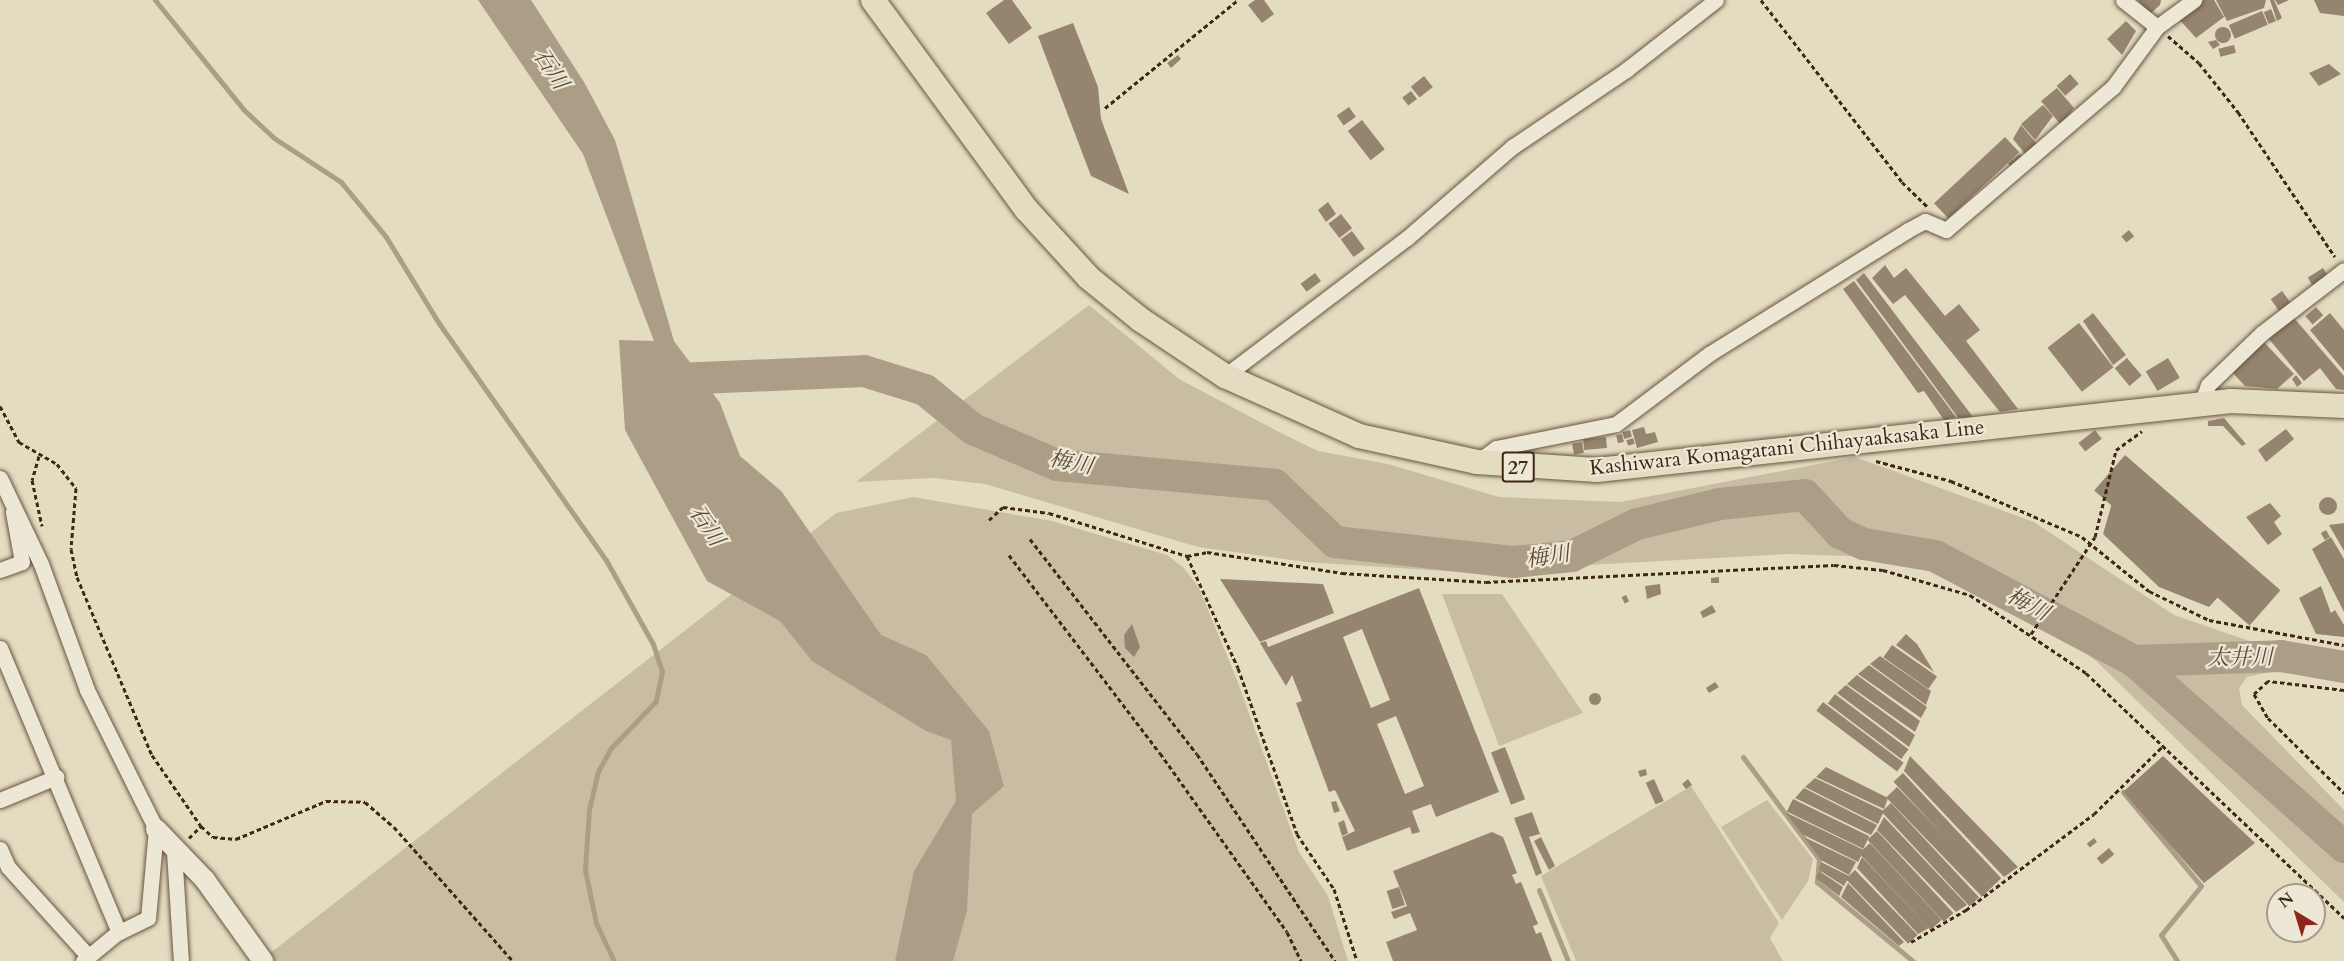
<!DOCTYPE html>
<html>
<head>
<meta charset="utf-8">
<style>
  body { margin:0 }
  #map { position:relative; width:2344px; height:961px; overflow:hidden; background:#e4dcc0; font-family:Cardo,"Noto Serif JP",serif }
  div>[style] { position:absolute }
  .green>* { inset:0; background:#c8bda3 }
  .water>* { inset:0; background:#ac9e86 }
  .stream>* { height:5px; margin:-2.5px; padding:0 2.5px; transform-origin:2.5px; border-radius:2.5px; background:#ac9e86 }
  .river>* { height:32px; margin:-16px; padding:0 16px; transform-origin:16px; border-radius:16px; background:#ac9e86 }
  .building>* { inset:0; background:#95856e; transform-origin:0 0 }
  .round { border-radius:50% }
  .path>* { height:3px; margin-top:-1.5px; transform-origin:0; background:repeating-linear-gradient(90deg,#402715 0 4.5px,transparent 0 7.5px) }
  .roads { filter:drop-shadow(0 0 2px #695440) drop-shadow(0 0 2px #695440) }
  .minor>* { height:15px; margin:-7.5px; padding:0 7.5px; transform-origin:7.5px; border-radius:7.5px; background:#ede8d6 }
  .tertiary>* { height:20px; margin:-10px; padding:0 10px; transform-origin:10px; border-radius:10px; background:#ede8d6 }
  .primary>* { height:24px; margin:-12px; padding:0 12px; transform-origin:12px; border-radius:12px; background:#e4dcc0 }
  span { translate:-50% -50%; white-space:nowrap; text-align:center; line-height:1.15; -webkit-text-stroke:4.5px #ede8d6; paint-order:stroke }
  .shield-label span { padding:2px 4px; background:#ede8d6; border:2px solid; border-radius:4px; -webkit-text-stroke-width:0 }
  .shield-label { font-size:20px; color:#402715; font-weight:700 }
  .street-label { font-size:21px; color:#402715 }
  .water-label { font-size:22px; color:#604b37; font-style:italic }
  .north { position:absolute; left:2266px; top:883px; width:60px; height:60px; box-sizing:border-box; background:#ede8d6; border:2px solid #a89b89; border-radius:50%; rotate:322deg; font-size:16px; font-weight:700; line-height:24px; text-align:center; color:#402715 }
  .north::after { content:''; display:block; margin:auto; width:21px; height:27px; background:#8f2418; clip-path:polygon(50% 0,100% 100%,50% 72%,0 100%) }
</style>
</head>
<body>
<div id="map">
  <div class="green">
    <div style="clip-path:polygon(1089px 305px,1179px 379px,1281px 433px,1318px 451px,1388px 464px,1499px 497px,1620px 502px,1855px 457px,2034px 522px,2174px 615px,2264px 646px,2274px 671px,2247px 677px,2239px 688px,2242px 705px,2344px 810px,2344px 902px,2095px 660px,2014px 605px,1958px 577px,1904px 558px,1787px 554px,1459px 572px,1306px 562px,1198px 547px,985px 484px,933px 478px,856px 482px)"></div>
    <div style="clip-path:polygon(913px 497px,1052px 521px,1167px 555px,1184px 568px,1199px 588px,1237px 680px,1299px 852px,1328px 896px,1348px 961px,275px 961px,269px 954px,836px 513px)"></div>
    <div style="clip-path:polygon(1442px 594px,1502px 594px,1583px 713px,1499px 746px)"></div>
    <div style="clip-path:polygon(1691px 786px,1779px 923px,1770px 938px,1783px 961px,1576px 961px,1541px 876px)"></div>
    <div style="clip-path:polygon(1767px 800px,1813px 859px,1808px 881px,1782px 920px,1721px 827px)"></div>
  </div>
  <div class="water">
    <div style="clip-path:polygon(478px 0,531px 0,584px 82px,615px 140px,674px 341px,720px 403px,740px 456px,782px 492px,881px 635px,926px 655px,989px 731px,1004px 786px,972px 814px,967px 911px,953px 961px,895px 961px,914px 871px,956px 801px,951px 740px,926px 731px,812px 661px,780px 621px,707px 581px,625px 430px,619px 340px,654px 341px,583px 154px)"></div>
  </div>
  <div class="stream">
    <div style="left:155px;top:0;width:141px;rotate:51deg"></div>
    <div style="left:244px;top:110px;width:41px;rotate:43deg"></div>
    <div style="left:274px;top:138px;width:80px;rotate:33.3deg"></div>
    <div style="left:341px;top:182px;width:71px;rotate:50.7deg"></div>
    <div style="left:386px;top:237px;width:100px;rotate:58.5deg"></div>
    <div style="left:438px;top:322px;width:291px;rotate:54.8deg"></div>
    <div style="left:606px;top:560px;width:96px;rotate:60.8deg"></div>
    <div style="left:653px;top:644px;width:29px;rotate:72deg"></div>
    <div style="left:662px;top:672px;width:30px;rotate:102deg"></div>
    <div style="left:656px;top:701px;width:65px;rotate:133.8deg"></div>
    <div style="left:611px;top:748px;width:26px;rotate:119deg"></div>
    <div style="left:598px;top:771px;width:39px;rotate:103deg"></div>
    <div style="left:589px;top:809px;width:61px;rotate:93.8deg"></div>
    <div style="left:585px;top:870px;width:54px;rotate:78.3deg"></div>
    <div style="left:596px;top:923px;width:42px;rotate:64.7deg"></div>
    <div style="left:1743px;top:757px;width:127px;rotate:53.3deg"></div>
    <div style="left:1819px;top:859px;width:23px;rotate:95deg"></div>
    <div style="left:1817px;top:882px;width:124px;rotate:39.5deg"></div>
    <div style="left:2123px;top:792px;width:122px;rotate:50.3deg"></div>
    <div style="left:2201px;top:886px;width:63px;rotate:129.2deg"></div>
    <div style="left:2161px;top:935px;width:31px;rotate:58deg"></div>
    <div style="left:1539px;top:890px;width:77px;rotate:67.8deg"></div>
  </div>
  <div class="river">
    <div style="left:676px;top:379px;width:188px;rotate:-2.4deg"></div>
    <div style="left:864px;top:371px;width:64px;rotate:17.3deg"></div>
    <div style="left:925px;top:390px;width:62px;rotate:39.1deg"></div>
    <div style="left:973px;top:429px;width:91px;rotate:23.2deg"></div>
    <div style="left:1057px;top:465px;width:219px;rotate:5.2deg"></div>
    <div style="left:1275px;top:485px;width:83px;rotate:43.5deg"></div>
    <div style="left:1335px;top:542px;width:180px;rotate:6.4deg"></div>
    <div style="left:1514px;top:562px;width:58px;rotate:-5.9deg"></div>
    <div style="left:1572px;top:556px;width:72px;rotate:-26.2deg"></div>
    <div style="left:1637px;top:524px;width:85px;rotate:-13.5deg"></div>
    <div style="left:1720px;top:504px;width:85px;rotate:-6deg"></div>
    <div style="left:1805px;top:495px;width:52px;rotate:47.4deg"></div>
    <div style="left:1840px;top:533px;width:26px;rotate:25deg"></div>
    <div style="left:1864px;top:544px;width:72px;rotate:9.6deg"></div>
    <div style="left:1935px;top:556px;width:225px;rotate:27.8deg"></div>
    <div style="left:2134px;top:661px;width:281px;rotate:41.5deg"></div>
    <div style="left:2134px;top:661px;width:147px;rotate:-1.9deg"></div>
    <div style="left:2281px;top:656px;width:64px;rotate:9.9deg"></div>
  </div>
  <div class="building">
    <div style="clip-path:polygon(1004px 0,1012px 0,1032px 28px,1009px 44px,986px 13px)"></div>
    <div style="clip-path:polygon(1255px 0,1264px 0,1274px 14px,1262px 23px,1248px 5px)"></div>
    <div style="clip-path:polygon(2138px 0,2161px 0,2160px 5px,2150px 14px)"></div>
    <div style="clip-path:polygon(2204px 0,2214px 0,2224px 17px,2196px 38px,2179px 19px)"></div>
    <div style="clip-path:polygon(2216px 0,2266px 0,2264px 8px,2227px 21px)"></div>
    <div style="clip-path:polygon(2270px 0,2274px 0,2282px 18px,2277px 21px)"></div>
    <div style="clip-path:polygon(2275px 0,2289px 0,2278px 5px)"></div>
    <div style="clip-path:polygon(2314px 0,2344px 0,2344px 16px,2320px 13px)"></div>
    <div style="left:2271px;top:9px;width:13px;height:8px;rotate:67deg"></div>
    <div style="left:2262px;top:11px;width:15px;height:36px;rotate:67deg"></div>
    <div style="clip-path:polygon(2126px 21px,2136px 31px,2122px 55px,2107px 39px)"></div>
    <div style="clip-path:polygon(1073px 23px,1098px 87px,1101px 119px,1129px 194px,1091px 176px,1038px 36px)"></div>
    <div class="round" style="left:2215px;top:27px;width:16px;height:16px"></div>
    <div style="clip-path:polygon(2216px 40px,2220px 45px,2213px 49px,2208px 42px)"></div>
    <div style="left:2234px;top:45px;width:8px;height:16px;rotate:76deg"></div>
    <div style="clip-path:polygon(1178px 55px,1181px 59px,1171px 68px,1167px 63px)"></div>
    <div style="clip-path:polygon(2329px 64px,2341px 74px,2319px 86px,2309px 73px)"></div>
    <div style="left:2070px;top:74px;width:13px;height:18px;rotate:48deg"></div>
    <div style="left:1424px;top:76px;width:14px;height:17px;rotate:51deg"></div>
    <div style="clip-path:polygon(2057px 88px,2074px 108px,2061px 125px,2041px 101px)"></div>
    <div style="left:1411px;top:91px;width:10px;height:11px;rotate:53deg"></div>
    <div style="clip-path:polygon(2043px 105px,2053px 116px,2035px 140px,2021px 124px)"></div>
    <div style="left:1349px;top:107px;width:12px;height:15px;rotate:55deg"></div>
    <div style="left:1362px;top:120px;width:37px;height:18px;rotate:52deg"></div>
    <div style="clip-path:polygon(2021px 125px,2038px 145px,2026px 155px,2013px 139px)"></div>
    <div style="left:2005px;top:137px;width:21px;height:97px;rotate:47deg"></div>
    <div style="clip-path:polygon(2019px 154px,2024px 157px,2012px 169px,2008px 163px)"></div>
    <div style="clip-path:polygon(1328px 202px,1336px 214px,1326px 222px,1318px 210px)"></div>
    <div style="left:1341px;top:214px;width:18px;height:16px;rotate:52deg"></div>
    <div style="left:2129px;top:230px;width:8px;height:10px;rotate:50deg"></div>
    <div style="left:1352px;top:231px;width:22px;height:14px;rotate:54deg"></div>
    <div style="clip-path:polygon(1885px 265px,1894px 278px,1906px 268px,1945px 316px,1959px 304px,1980px 330px,1966px 341px,2018px 409px,2000px 412px,1905px 295px,1893px 304px,1872px 278px)"></div>
    <div style="left:2323px;top:268px;width:9px;height:18px;rotate:58deg"></div>
    <div style="left:1315px;top:273px;width:10px;height:18px;rotate:53deg"></div>
    <div style="clip-path:polygon(1864px 273px,1973px 417px,1959px 419px,1856px 280px)"></div>
    <div style="clip-path:polygon(1854px 281px,1956px 417px,1944px 420px,1924px 391px,1918px 393px,1843px 289px)"></div>
    <div style="left:2282px;top:291px;width:14px;height:14px;rotate:54deg"></div>
    <div style="left:2316px;top:307px;width:11px;height:14px;rotate:49deg"></div>
    <div style="clip-path:polygon(2093px 313px,2126px 355px,2113px 365px,2083px 321px)"></div>
    <div style="clip-path:polygon(2330px 313px,2344px 330px,2344px 371px,2310px 330px)"></div>
    <div style="clip-path:polygon(2294px 318px,2344px 376px,2344px 390px,2336px 389px,2320px 368px,2304px 381px,2269px 339px)"></div>
    <div style="left:2079px;top:323px;width:56px;height:40px;rotate:52deg"></div>
    <div style="clip-path:polygon(2262px 340px,2294px 374px,2277px 389px,2245px 386px,2231px 371px)"></div>
    <div style="left:2127px;top:358px;width:23px;height:16px;rotate:50deg"></div>
    <div style="left:2168px;top:358px;width:23px;height:26px;rotate:59deg"></div>
    <div style="clip-path:polygon(2296px 375px,2302px 383px,2297px 387px,2292px 379px)"></div>
    <div style="clip-path:polygon(2224px 418px,2246px 444px,2242px 446px,2223px 426px,2208px 426px,2208px 421px)"></div>
    <div style="clip-path:polygon(1644px 427px,1646px 434px,1655px 432px,1658px 442px,1637px 448px,1632px 430px)"></div>
    <div style="clip-path:polygon(2286px 429px,2294px 439px,2266px 462px,2258px 450px)"></div>
    <div style="left:1630px;top:430px;width:7px;height:8px;rotate:74deg"></div>
    <div style="left:2095px;top:430px;width:11px;height:21px;rotate:52deg"></div>
    <div style="left:1622px;top:434px;width:8px;height:6px;rotate:76deg"></div>
    <div style="left:1606px;top:437px;width:11px;height:23px;rotate:85deg"></div>
    <div style="left:1633px;top:438px;width:6px;height:7px;rotate:72deg"></div>
    <div style="left:1582px;top:442px;width:11px;height:10px;rotate:80deg"></div>
    <div style="left:2125px;top:455px;width:206px;height:47px;rotate:41deg"></div>
    <div class="round" style="left:2319px;top:497px;width:18px;height:18px"></div>
    <div style="clip-path:polygon(2112px 503px,2218px 597px,2209px 607px,2159px 587px,2103px 534px)"></div>
    <div style="clip-path:polygon(2270px 503px,2281px 516px,2274px 522px,2282px 534px,2268px 545px,2246px 517px)"></div>
    <div style="clip-path:polygon(2344px 523px,2344px 551px,2329px 525px)"></div>
    <div style="left:2326px;top:530px;width:8px;height:6px;rotate:60deg"></div>
    <div style="clip-path:polygon(2331px 537px,2344px 559px,2344px 612px,2312px 549px)"></div>
    <div style="clip-path:polygon(1719px 577px,1719px 583px,1711px 583px,1711px 578px)"></div>
    <div style="clip-path:polygon(1220px 579px,1323px 584px,1334px 613px,1260px 642px)"></div>
    <div style="clip-path:polygon(1660px 584px,1661px 594px,1647px 599px,1645px 586px)"></div>
    <div style="clip-path:polygon(2321px 586px,2331px 613px,2335px 610px,2344px 625px,2344px 637px,2316px 634px,2299px 598px)"></div>
    <div style="clip-path:polygon(evenodd,1419px 588px,1499px 792px,1436px 817px,1431px 804px,1412px 811px,1420px 832px,1412px 834px,1410px 827px,1347px 851px,1342px 837px,1355px 831px,1335px 790px,1329px 792px,1296px 703px,1302px 701px,1292px 675px,1286px 686px,1260px 643px,1266px 641px,1268px 647px,1419px 588px,1362px 629px,1390px 700px,1371px 708px,1343px 637px,1362px 629px,1419px 588px,1396px 716px,1424px 786px,1405px 794px,1377px 724px,1396px 716px)"></div>
    <div style="left:1626px;top:595px;width:7px;height:5px;rotate:63deg"></div>
    <div style="clip-path:polygon(1712px 605px,1716px 612px,1703px 618px,1700px 612px)"></div>
    <div style="clip-path:polygon(1132px 624px,1140px 647px,1134px 657px,1125px 648px,1124px 635px)"></div>
    <div style="clip-path:polygon(1906px 634px,1917px 644px,1934px 672px,1896px 645px)"></div>
    <div style="left:1892px;top:645px;width:55px;height:15px;rotate:35deg"></div>
    <div style="clip-path:polygon(1880px 656px,1931px 691px,1926px 705px,1870px 664px)"></div>
    <div style="clip-path:polygon(1869px 665px,1927px 707px,1921px 718px,1858px 674px)"></div>
    <div style="clip-path:polygon(1857px 675px,1920px 721px,1915px 732px,1847px 684px)"></div>
    <div style="clip-path:polygon(1715px 682px,1719px 687px,1709px 693px,1706px 688px)"></div>
    <div style="clip-path:polygon(1846px 685px,1915px 735px,1909px 747px,1837px 693px)"></div>
    <div class="round" style="left:1589px;top:693px;width:12px;height:12px"></div>
    <div style="left:1835px;top:694px;width:92px;height:12px;rotate:37deg"></div>
    <div style="left:1823px;top:702px;width:101px;height:11px;rotate:37deg"></div>
    <div style="left:1505px;top:747px;width:56px;height:15px;rotate:69deg"></div>
    <div style="clip-path:polygon(1910px 756px,2018px 867px,2004px 877px,1904px 771px)"></div>
    <div style="clip-path:polygon(2163px 756px,2255px 843px,2204px 883px,2123px 792px)"></div>
    <div style="clip-path:polygon(1826px 767px,1888px 798px,1884px 809px,1816px 777px)"></div>
    <div style="clip-path:polygon(1646px 769px,1647px 775px,1640px 777px,1638px 771px)"></div>
    <div style="left:1903px;top:773px;width:144px;height:13px;rotate:47deg"></div>
    <div style="clip-path:polygon(1815px 778px,1884px 811px,1878px 824px,1805px 787px)"></div>
    <div style="left:1654px;top:779px;width:24px;height:9px;rotate:66deg"></div>
    <div style="clip-path:polygon(1688px 779px,1692px 785px,1686px 789px,1682px 784px)"></div>
    <div style="left:1897px;top:787px;width:138px;height:15px;rotate:46deg"></div>
    <div style="clip-path:polygon(1804px 788px,1877px 825px,1871px 835px,1795px 798px)"></div>
    <div style="left:1793px;top:799px;width:85px;height:14px;rotate:26deg"></div>
    <div style="clip-path:polygon(1336px 801px,1340px 811px,1334px 813px,1331px 802px)"></div>
    <div style="left:1891px;top:803px;width:129px;height:13px;rotate:47deg"></div>
    <div style="clip-path:polygon(1532px 812px,1540px 834px,1529px 837px,1542px 873px,1536px 876px,1514px 818px)"></div>
    <div style="clip-path:polygon(1785px 812px,1864px 850px,1858px 862px,1802px 834px)"></div>
    <div style="clip-path:polygon(1884px 817px,1967px 905px,1956px 912px,1877px 830px)"></div>
    <div style="clip-path:polygon(1344px 820px,1348px 833px,1342px 836px,1338px 823px)"></div>
    <div style="left:1877px;top:831px;width:112px;height:13px;rotate:47deg"></div>
    <div style="clip-path:polygon(1492px 832px,1503px 837px,1517px 873px,1512px 875px,1516px 884px,1521px 882px,1538px 924px,1533px 926px,1536px 934px,1541px 932px,1552px 961px,1393px 961px,1386px 942px,1417px 930px,1410px 913px,1394px 919px,1391px 912px,1407px 906px,1393px 871px)"></div>
    <div style="clip-path:polygon(1541px 837px,1555px 866px,1549px 870px,1534px 841px)"></div>
    <div style="clip-path:polygon(1804px 837px,1856px 862px,1849px 875px,1821px 860px)"></div>
    <div style="left:2094px;top:838px;width:5px;height:9px;rotate:53deg"></div>
    <div style="left:1870px;top:843px;width:105px;height:15px;rotate:47deg"></div>
    <div style="left:2109px;top:848px;width:8px;height:16px;rotate:50deg"></div>
    <div style="clip-path:polygon(1862px 857px,1929px 928px,1918px 934px,1857px 868px)"></div>
    <div style="clip-path:polygon(1821px 862px,1849px 876px,1844px 886px,1819px 870px)"></div>
    <div style="left:1855px;top:870px;width:90px;height:13px;rotate:46deg"></div>
    <div style="clip-path:polygon(1819px 871px,1843px 887px,1839px 896px,1816px 878px)"></div>
    <div style="clip-path:polygon(1848px 883px,1904px 942px,1899px 946px,1841px 897px)"></div>
    <div style="left:1399px;top:887px;width:19px;height:13px;rotate:72deg"></div>
  </div>
  <div class="path">
    <div style="left:1761px;top:0;width:230px;rotate:52.2deg"></div>
    <div style="left:1902px;top:182px;width:35px;rotate:44deg"></div>
    <div style="left:2168px;top:36px;width:41px;rotate:41.1deg"></div>
    <div style="left:2199px;top:63px;width:63px;rotate:51.5deg"></div>
    <div style="left:2238px;top:112px;width:174px;rotate:56.2deg"></div>
    <div style="left:1105px;top:108px;width:171px;rotate:-39.1deg"></div>
    <div style="left:0;top:406px;width:41px;rotate:62.2deg"></div>
    <div style="left:19px;top:442px;width:44px;rotate:30.1deg"></div>
    <div style="left:57px;top:464px;width:31px;rotate:52deg"></div>
    <div style="left:76px;top:488px;width:61px;rotate:94.7deg"></div>
    <div style="left:71px;top:549px;width:29px;rotate:78deg"></div>
    <div style="left:77px;top:577px;width:193px;rotate:67.2deg"></div>
    <div style="left:152px;top:755px;width:86px;rotate:55.4deg"></div>
    <div style="left:201px;top:826px;width:16px;rotate:43deg"></div>
    <div style="left:213px;top:837px;width:23px;rotate:5deg"></div>
    <div style="left:236px;top:839px;width:98px;rotate:-22.9deg"></div>
    <div style="left:326px;top:801px;width:39px;rotate:1deg"></div>
    <div style="left:365px;top:802px;width:38px;rotate:41deg"></div>
    <div style="left:394px;top:827px;width:179px;rotate:48.4deg"></div>
    <div style="left:39px;top:456px;width:25px;rotate:106deg"></div>
    <div style="left:32px;top:480px;width:47px;rotate:77.7deg"></div>
    <div style="left:1876px;top:461px;width:78px;rotate:14.9deg"></div>
    <div style="left:1951px;top:481px;width:142px;rotate:23.1deg"></div>
    <div style="left:2082px;top:537px;width:86px;rotate:38.9deg"></div>
    <div style="left:2149px;top:591px;width:67px;rotate:25.8deg"></div>
    <div style="left:2209px;top:620px;width:137px;rotate:10.5deg"></div>
    <div style="left:989px;top:520px;width:19px;rotate:-43deg"></div>
    <div style="left:1003px;top:507px;width:46px;rotate:7.4deg"></div>
    <div style="left:1049px;top:513px;width:145px;rotate:17.3deg"></div>
    <div style="left:1187px;top:556px;width:123px;rotate:65.5deg"></div>
    <div style="left:1238px;top:668px;width:176px;rotate:70.4deg"></div>
    <div style="left:1297px;top:834px;width:66px;rotate:56.1deg"></div>
    <div style="left:1334px;top:889px;width:76px;rotate:72.3deg"></div>
    <div style="left:1030px;top:539px;width:272px;rotate:52.2deg"></div>
    <div style="left:1197px;top:754px;width:249px;rotate:56.3deg"></div>
    <div style="left:1009px;top:555px;width:249px;rotate:52.7deg"></div>
    <div style="left:1160px;top:753px;width:219px;rotate:54.6deg"></div>
    <div style="left:1287px;top:932px;width:32px;rotate:64deg"></div>
    <div style="left:1187px;top:556px;width:20px;rotate:-11deg"></div>
    <div style="left:1207px;top:552px;width:137px;rotate:8.8deg"></div>
    <div style="left:1342px;top:573px;width:144px;rotate:3.6deg"></div>
    <div style="left:1486px;top:582px;width:348px;rotate:-2.8deg"></div>
    <div style="left:1834px;top:565px;width:49px;rotate:5.8deg"></div>
    <div style="left:1883px;top:570px;width:91px;rotate:16deg"></div>
    <div style="left:1970px;top:595px;width:140px;rotate:33.9deg"></div>
    <div style="left:2086px;top:673px;width:356px;rotate:43.5deg"></div>
    <div style="left:2031px;top:634px;width:116px;rotate:-56.6deg"></div>
    <div style="left:2095px;top:537px;width:89px;rotate:-76.4deg"></div>
    <div style="left:2116px;top:450px;width:32px;rotate:-36deg"></div>
    <div style="left:2344px;top:690px;width:77px;rotate:-173.2deg"></div>
    <div style="left:2268px;top:681px;width:19px;rotate:137deg"></div>
    <div style="left:2254px;top:694px;width:28px;rotate:60deg"></div>
    <div style="left:2268px;top:718px;width:107px;rotate:44.6deg"></div>
    <div style="left:189px;top:838px;width:17px;rotate:-45deg"></div>
    <div style="left:1911px;top:942px;width:64px;rotate:-30.2deg"></div>
    <div style="left:1966px;top:910px;width:160px;rotate:-36.9deg"></div>
    <div style="left:2094px;top:814px;width:95px;rotate:-44.6deg"></div>
  </div>
  <div class="roads">
    <div class="minor">
      <div style="left:2123px;top:0;width:43px;rotate:38.5deg"></div>
      <div style="left:1225px;top:376px;width:228px;rotate:-37.2deg"></div>
      <div style="left:1407px;top:238px;width:139px;rotate:-40.9deg"></div>
      <div style="left:1512px;top:147px;width:138px;rotate:-34deg"></div>
      <div style="left:1626px;top:70px;width:114px;rotate:-37.9deg"></div>
      <div style="left:2201px;top:404px;width:20px;rotate:-70deg"></div>
      <div style="left:2208px;top:385px;width:75px;rotate:-43.9deg"></div>
      <div style="left:2262px;top:333px;width:103px;rotate:-37.5deg"></div>
      <div style="left:1477px;top:462px;width:24px;rotate:-36deg"></div>
      <div style="left:1496px;top:448px;width:122px;rotate:-11.3deg"></div>
      <div style="left:1616px;top:424px;width:116px;rotate:-37deg"></div>
      <div style="left:1709px;top:354px;width:234px;rotate:-31.9deg"></div>
      <div style="left:1908px;top:230px;width:19px;rotate:-28deg"></div>
      <div style="left:1925px;top:221px;width:23px;rotate:23deg"></div>
      <div style="left:1946px;top:230px;width:220px;rotate:-40.6deg"></div>
      <div style="left:2113px;top:87px;width:74px;rotate:-53.7deg"></div>
      <div style="left:2157px;top:27px;width:46px;rotate:-36.1deg"></div>
      <div style="left:0;top:478px;width:95px;rotate:64.5deg"></div>
      <div style="left:41px;top:564px;width:134px;rotate:69.9deg"></div>
      <div style="left:87px;top:690px;width:155px;rotate:63.6deg"></div>
      <div style="left:156px;top:829px;width:89px;rotate:95.1deg"></div>
      <div style="left:148px;top:918px;width:34px;rotate:154deg"></div>
      <div style="left:117px;top:933px;width:44px;rotate:140.5deg"></div>
      <div style="left:0;top:570px;width:23px;rotate:-20deg"></div>
      <div style="left:22px;top:562px;width:51px;rotate:-100.2deg"></div>
      <div style="left:0;top:648px;width:308px;rotate:67.3deg"></div>
      <div style="left:0;top:800px;width:61px;rotate:-22.3deg"></div>
      <div style="left:0;top:849px;width:20px;rotate:66deg"></div>
      <div style="left:8px;top:867px;width:120px;rotate:48deg"></div>
      <div style="left:174px;top:851px;width:110px;rotate:86.4deg"></div>
    </div>
    <div class="tertiary">
      <div style="left:156px;top:829px;width:71px;rotate:46.1deg"></div>
      <div style="left:205px;top:880px;width:100px;rotate:54.4deg"></div>
    </div>
    <div class="primary">
      <div style="left:873px;top:0;width:259px;rotate:53.8deg"></div>
      <div style="left:1026px;top:209px;width:93px;rotate:47.6deg"></div>
      <div style="left:1089px;top:278px;width:67px;rotate:38.9deg"></div>
      <div style="left:1141px;top:320px;width:101px;rotate:33.7deg"></div>
      <div style="left:1225px;top:376px;width:147px;rotate:24.1deg"></div>
      <div style="left:1359px;top:436px;width:121px;rotate:12.4deg"></div>
      <div style="left:1477px;top:462px;width:120px;rotate:3.8deg"></div>
      <div style="left:1597px;top:470px;width:638px;rotate:-6.21deg"></div>
      <div style="left:2231px;top:401px;width:113px;rotate:2.5deg"></div>
    </div>
  </div>
  <div class="shield-label">
    <span style="left:1518px;top:467px">27</span>
  </div>
  <div class="street-label">
    <span style="left:1787px;top:448px;rotate:-6deg">Kashiwara Komagatani Chihayaakasaka Line</span>
  </div>
  <div class="water-label">
    <span style="left:550px;top:69px;rotate:57deg">石川</span>
    <span style="left:1071px;top:463px;rotate:11deg">梅川</span>
    <span style="left:706px;top:526px;rotate:56deg">石川</span>
    <span style="left:1548px;top:557px;rotate:-9deg">梅川</span>
    <span style="left:2028px;top:605px;rotate:28deg">梅川</span>
    <span style="left:2240px;top:658px;rotate:-1deg">太井川</span>
  </div>
  <div class="north">N</div>
</div>
</body>
</html>
